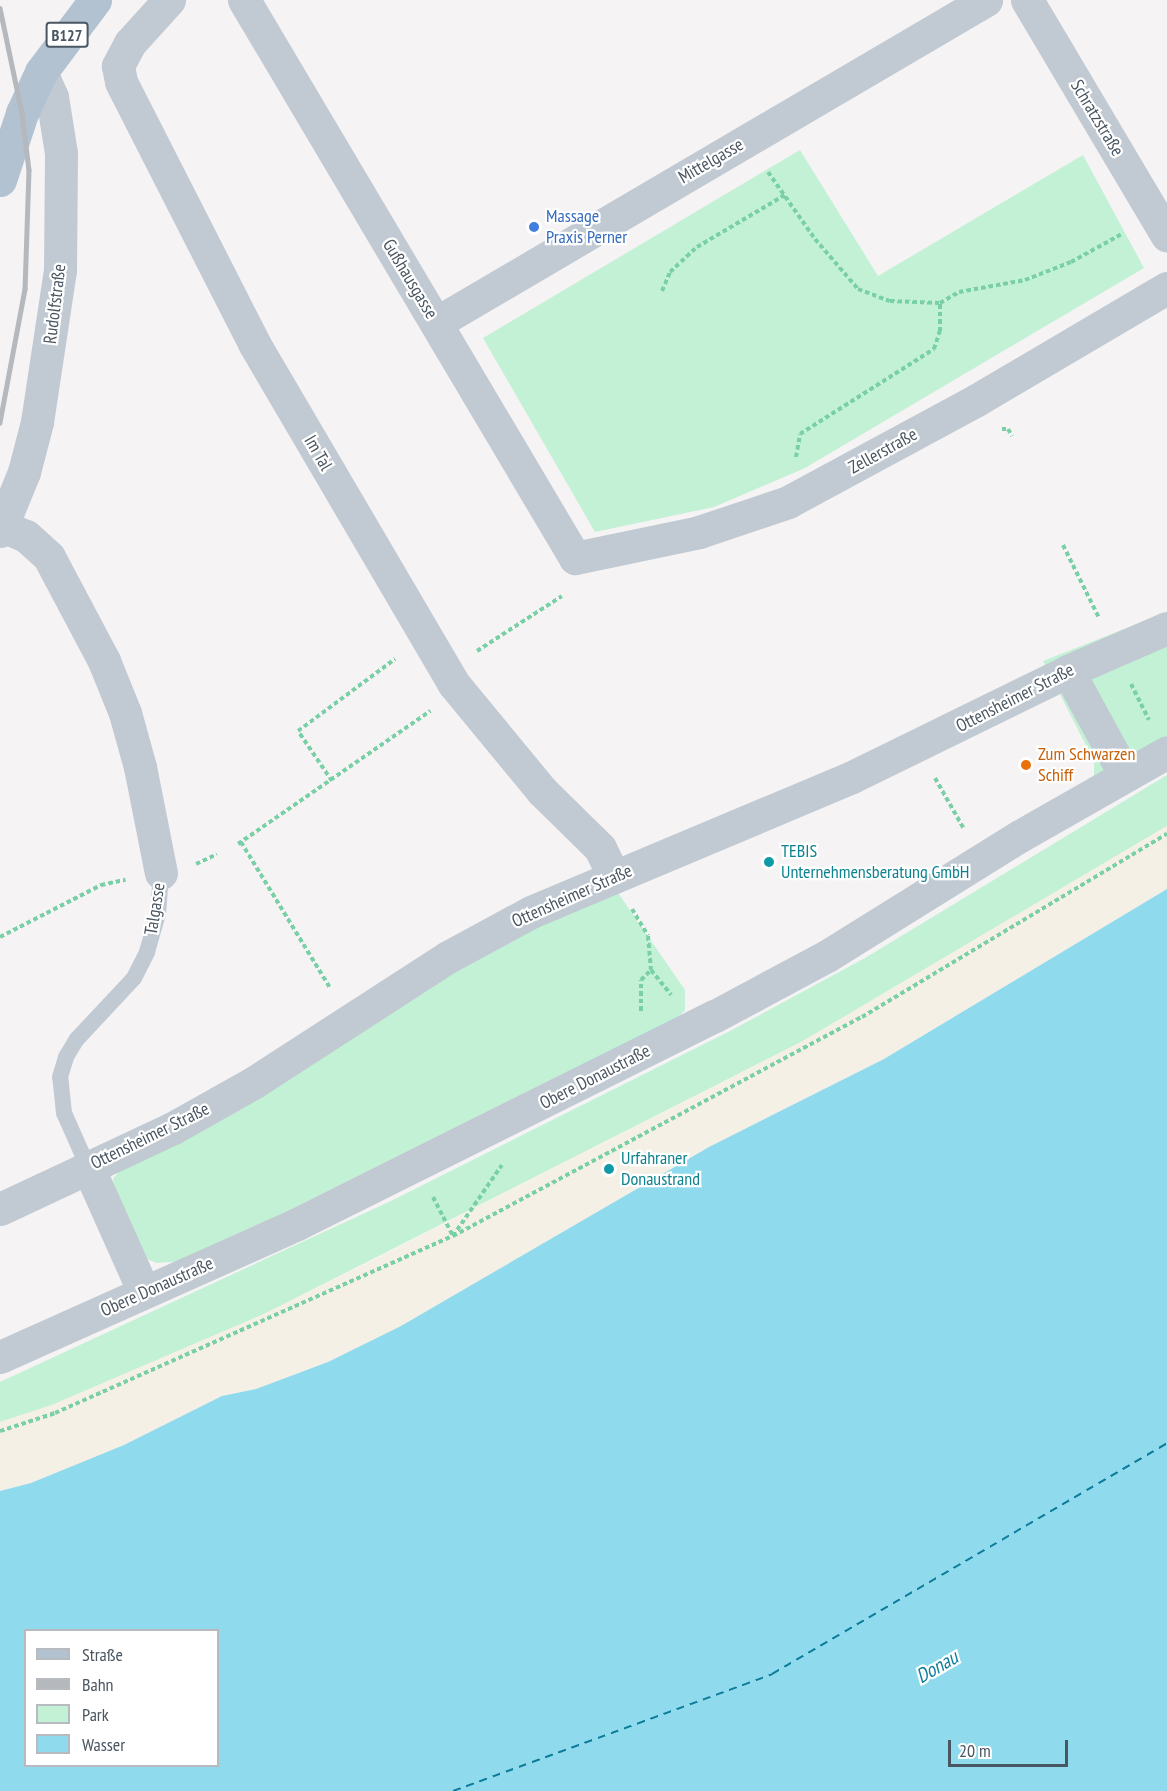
<!DOCTYPE html>
<html>
<head>
<meta charset="utf-8">
<style>
  body { margin:0 }
  #map { position:relative; width:1167px; height:1791px; overflow:hidden; background:#f5f3f3; font-family:"PT Sans Narrow",sans-serif }
  div>[style] { position:absolute }
  .green>* { inset:0; background:#c3f1d5 }
  .sand>* { inset:0; background:#f5f0e5 }
  .water>* { inset:0; background:#90daee }
  .ferry>* { height:1.5px; margin-top:-0.75px; transform-origin:0; background:repeating-linear-gradient(90deg,#0c7c9b 0 8px,transparent 0 14px) }
  .path>* { height:4px; margin-top:-2px; transform-origin:0; background:repeating-linear-gradient(90deg,#7ad0a6 0 4.5px,transparent 0 7.5px) }
  .service>* { height:16px; margin:-8px; padding:0 8px; transform-origin:8px; border-radius:8px; background:#c1cad2 }
  .minor>* { height:33px; margin:-16.5px; padding:0 16.5px; transform-origin:16.5px; border-radius:16.5px; background:#c1cad2 }
  .primary>* { height:33px; margin:-16.5px; padding:0 16.5px; transform-origin:16.5px; border-radius:16.5px; background:#b3c2d1 }
  .rail>* { height:4.5px; margin:-2.25px; padding:0 2.25px; transform-origin:2.25px; border-radius:2.25px; background:#b5b8bd }
  .dots>* { width:16px; height:16px; translate:-50% -50%; box-sizing:border-box; border:3px solid #fff; border-radius:50% }
  span { translate:-50% -50%; white-space:nowrap; text-align:center; line-height:1.15; -webkit-text-stroke:4.5px #fff; paint-order:stroke }
  .shield-label span { padding:2px 4px; background:#fff; border:2px solid; border-radius:4px; -webkit-text-stroke-width:0 }
  .shield-label { font-size:16px; color:#4a5661; font-weight:700 }
  .street-label { font-size:18px; color:#4a5661 }
  .shop-label { font-size:18px; color:#366cbe }
  .left { translate:0 -50%; text-align:left }
  .food-label { font-size:18px; color:#c56008 }
  .culture-label { font-size:18px; color:#0d838f }
  .water-label { font-size:20px; color:#0c7c9b; font-style:italic }
  .legend { position:absolute; left:24px; top:1629px; width:195px; height:138px; box-sizing:border-box; background:#fff; border:2px solid #b7bbc0; margin:0; padding:8px 10px; list-style:none; font-size:18px; color:#4a5661 }
  .legend li { display:flex; align-items:center; gap:12px; height:30px }
  .legend b { width:30px; border:2px solid #b7bbc0 }
  .scale { position:absolute; left:948px; top:1740px; width:120px; height:27px; box-sizing:border-box; border:3px solid #4a5661; border-top:0; padding-left:8px; font-size:18px; line-height:21px; white-space:nowrap; color:#4a5661; -webkit-text-stroke:4px #fff; paint-order:stroke }
</style>
</head>
<body>
<div id="map">
  <div class="green">
    <div style="clip-path:polygon(800px 150px,878px 276px,1083px 155px,1144px 268px,805px 468px,714px 507px,595px 532px,483px 338px)"></div>
    <div style="clip-path:polygon(1167px 612px,1167px 762px,1094px 778px,1094px 761px,1043px 661px)"></div>
    <div style="clip-path:polygon(1167px 775px,1167px 826px,803px 1041px,264px 1314px,52px 1405px,0 1422px,0 1382px,393px 1200px,732px 1030px,865px 958px)"></div>
    <div style="clip-path:polygon(616px 890px,685px 990px,685px 1010px,677px 1019px,186px 1261px,156px 1263px,145px 1258px,115px 1190px,113px 1179px,121px 1169px,538px 920px)"></div>
  </div>
  <div class="sand">
    <div style="clip-path:polygon(1167px 826px,1167px 889px,884px 1059px,709px 1147px,401px 1326px,328px 1362px,256px 1389px,222px 1396px,124px 1445px,31px 1483px,0 1491px,0 1422px,52px 1405px,264px 1314px,378px 1258px,803px 1041px)"></div>
  </div>
  <div class="water">
    <div style="clip-path:polygon(evenodd,1167px 889px,1167px 1791px,0 1791px,0 1491px,31px 1483px,124px 1445px,222px 1396px,256px 1389px,328px 1362px,401px 1326px,709px 1147px,884px 1059px,1167px 889px,26px 1630px,218px 1630px,218px 1766px,26px 1766px,26px 1630px)"></div>
  </div>
  <div class="ferry">
    <div style="left:453px;top:1791px;width:340px;rotate:-20.1deg"></div>
    <div style="left:772px;top:1674px;width:458px;rotate:-30.3deg"></div>
  </div>
  <div class="path">
    <div style="left:768px;top:172px;width:82px;rotate:55deg"></div>
    <div style="left:815px;top:239px;width:66px;rotate:49.3deg"></div>
    <div style="left:858px;top:289px;width:34px;rotate:21deg"></div>
    <div style="left:890px;top:301px;width:50px;rotate:2.3deg"></div>
    <div style="left:662px;top:291px;width:21px;rotate:-67deg"></div>
    <div style="left:670px;top:272px;width:37px;rotate:-43deg"></div>
    <div style="left:697px;top:247px;width:102px;rotate:-30.6deg"></div>
    <div style="left:1002px;top:429px;width:6px"></div>
    <div style="left:1008px;top:429px;width:8px;rotate:60deg"></div>
    <div style="left:796px;top:457px;width:23px;rotate:-80deg"></div>
    <div style="left:800px;top:434px;width:159px;rotate:-32.4deg"></div>
    <div style="left:934px;top:349px;width:19px;rotate:-72deg"></div>
    <div style="left:940px;top:331px;width:28px;rotate:-90deg"></div>
    <div style="left:940px;top:303px;width:22px;rotate:-30deg"></div>
    <div style="left:959px;top:292px;width:67px;rotate:-10.3deg"></div>
    <div style="left:1025px;top:280px;width:49px;rotate:-21.4deg"></div>
    <div style="left:1071px;top:262px;width:58px;rotate:-28.8deg"></div>
    <div style="left:1063px;top:545px;width:81px;rotate:63.7deg"></div>
    <div style="left:477px;top:651px;width:101px;rotate:-32.9deg"></div>
    <div style="left:1131px;top:684px;width:40px;rotate:63.4deg"></div>
    <div style="left:935px;top:778px;width:59px;rotate:60.4deg"></div>
    <div style="left:332px;top:781px;width:60px;rotate:-124.2deg"></div>
    <div style="left:298px;top:731px;width:121px;rotate:-36.6deg"></div>
    <div style="left:241px;top:842px;width:171px;rotate:58.6deg"></div>
    <div style="left:238px;top:844px;width:234px;rotate:-34.7deg"></div>
    <div style="left:196px;top:864px;width:23px;rotate:-25deg"></div>
    <div style="left:632px;top:909px;width:31px;rotate:59deg"></div>
    <div style="left:648px;top:936px;width:34px;rotate:85deg"></div>
    <div style="left:651px;top:970px;width:32px;rotate:51deg"></div>
    <div style="left:0;top:937px;width:114px;rotate:-27.2deg"></div>
    <div style="left:101px;top:885px;width:25px;rotate:-12deg"></div>
    <div style="left:641px;top:1011px;width:31px;rotate:-90deg"></div>
    <div style="left:641px;top:980px;width:14px;rotate:-45deg"></div>
    <div style="left:433px;top:1197px;width:44px;rotate:62.9deg"></div>
    <div style="left:453px;top:1236px;width:86px;rotate:-55.4deg"></div>
    <div style="left:0;top:1431px;width:58px;rotate:-18.1deg"></div>
    <div style="left:55px;top:1413px;width:436px;rotate:-24deg"></div>
    <div style="left:453px;top:1236px;width:464px;rotate:-28.2deg"></div>
    <div style="left:862px;top:1017px;width:356px;rotate:-31deg"></div>
  </div>
  <div class="service">
    <div style="left:88px;top:1167px;width:59px;rotate:-114deg"></div>
    <div style="left:64px;top:1113px;width:36px;rotate:-96deg"></div>
    <div style="left:60px;top:1077px;width:21px;rotate:-73deg"></div>
    <div style="left:66px;top:1057px;width:21px;rotate:-59deg"></div>
    <div style="left:77px;top:1039px;width:83px;rotate:-46.9deg"></div>
    <div style="left:134px;top:978px;width:29px;rotate:-63deg"></div>
    <div style="left:147px;top:952px;width:40px;rotate:-74deg"></div>
    <div style="left:158px;top:914px;width:41px;rotate:-85.8deg"></div>
  </div>
  <div class="minor">
    <div style="left:169px;top:0;width:58px;rotate:132.2deg"></div>
    <div style="left:130px;top:43px;width:26px;rotate:118deg"></div>
    <div style="left:118px;top:66px;width:16px;rotate:79deg"></div>
    <div style="left:121px;top:82px;width:295px;rotate:63deg"></div>
    <div style="left:255px;top:345px;width:392px;rotate:59.6deg"></div>
    <div style="left:453px;top:683px;width:140px;rotate:50.5deg"></div>
    <div style="left:542px;top:791px;width:81px;rotate:44.5deg"></div>
    <div style="left:600px;top:848px;width:32px;rotate:64deg"></div>
    <div style="left:244px;top:0;width:649px;rotate:59.32deg"></div>
    <div style="left:575px;top:558px;width:127px;rotate:-11.8deg"></div>
    <div style="left:699px;top:532px;width:94px;rotate:-18.6deg"></div>
    <div style="left:788px;top:502px;width:213px;rotate:-28.4deg"></div>
    <div style="left:975px;top:401px;width:223px;rotate:-30.5deg"></div>
    <div style="left:1027px;top:0;width:274px;rotate:59.3deg"></div>
    <div style="left:436px;top:323px;width:638px;rotate:-30.42deg"></div>
    <div style="left:2px;top:526px;width:26px;rotate:23deg"></div>
    <div style="left:26px;top:536px;width:31px;rotate:42deg"></div>
    <div style="left:49px;top:557px;width:118px;rotate:62.1deg"></div>
    <div style="left:104px;top:661px;width:56px;rotate:68deg"></div>
    <div style="left:125px;top:713px;width:56px;rotate:74.5deg"></div>
    <div style="left:140px;top:767px;width:108px;rotate:78.8deg"></div>
    <div style="left:0;top:531px;width:64px;rotate:-67.9deg"></div>
    <div style="left:24px;top:472px;width:52px;rotate:-75.4deg"></div>
    <div style="left:37px;top:422px;width:154px;rotate:-81.4deg"></div>
    <div style="left:60px;top:270px;width:117px;rotate:-89.5deg"></div>
    <div style="left:61px;top:153px;width:57px;rotate:-99.1deg"></div>
    <div style="left:52px;top:97px;width:27px;rotate:-114deg"></div>
    <div style="left:1068px;top:671px;width:119px;rotate:61.3deg"></div>
    <div style="left:88px;top:1167px;width:137px;rotate:65.9deg"></div>
    <div style="left:0;top:1209px;width:191px;rotate:-25.1deg"></div>
    <div style="left:173px;top:1128px;width:92px;rotate:-29.4deg"></div>
    <div style="left:253px;top:1083px;width:232px;rotate:-32.9deg"></div>
    <div style="left:448px;top:957px;width:94px;rotate:-28.5deg"></div>
    <div style="left:531px;top:912px;width:348px;rotate:-22.8deg"></div>
    <div style="left:852px;top:777px;width:241px;rotate:-26.1deg"></div>
    <div style="left:1068px;top:671px;width:108px;rotate:-23.5deg"></div>
    <div style="left:0;top:1357px;width:325px;rotate:-24.1deg"></div>
    <div style="left:297px;top:1224px;width:467px;rotate:-26.5deg"></div>
    <div style="left:715px;top:1016px;width:127px;rotate:-28.2deg"></div>
    <div style="left:827px;top:956px;width:227px;rotate:-31.9deg"></div>
    <div style="left:1020px;top:836px;width:169px;rotate:-29.7deg"></div>
  </div>
  <div class="primary">
    <div style="left:0;top:180px;width:71px;rotate:-71.8deg"></div>
    <div style="left:22px;top:113px;width:45px;rotate:-65.1deg"></div>
    <div style="left:41px;top:72px;width:90px;rotate:-53.1deg"></div>
  </div>
  <div class="rail">
    <div style="left:0;top:8px;width:107px;rotate:78.2deg"></div>
    <div style="left:22px;top:113px;width:57px;rotate:83deg"></div>
    <div style="left:29px;top:170px;width:119px;rotate:91.9deg"></div>
    <div style="left:25px;top:289px;width:136px;rotate:100.6deg"></div>
  </div>
  <div class="dots">
    <div style="left:534px;top:227px;background:#3f7fe0"></div>
    <div style="left:1026px;top:765px;background:#e8710a"></div>
    <div style="left:769px;top:862px;background:#0f9aa8"></div>
    <div style="left:609px;top:1169px;background:#0f9aa8"></div>
  </div>
  <div class="shield-label">
    <span style="left:67px;top:35px">B127</span>
  </div>
  <div class="street-label">
    <span style="left:1097px;top:118px;rotate:59deg">Schratzstraße</span>
    <span style="left:711px;top:161px;rotate:-30deg">Mittelgasse</span>
    <span style="left:410px;top:279px;rotate:59deg">Gußhausgasse</span>
    <span style="left:55px;top:304px;rotate:-83deg">Rudolfstraße</span>
    <span style="left:883px;top:451px;rotate:-29deg">Zellerstraße</span>
    <span style="left:318px;top:453px;rotate:60deg">Im Tal</span>
    <span style="left:1015px;top:698px;rotate:-27deg">Ottensheimer Straße</span>
    <span style="left:572px;top:896px;rotate:-24deg">Ottensheimer Straße</span>
    <span style="left:155px;top:909px;rotate:-81deg">Talgasse</span>
    <span style="left:595px;top:1077px;rotate:-27deg">Obere Donaustraße</span>
    <span style="left:150px;top:1136px;rotate:-26deg">Ottensheimer Straße</span>
    <span style="left:157px;top:1287px;rotate:-24deg">Obere Donaustraße</span>
  </div>
  <div class="shop-label">
    <span class="left" style="left:546px;top:227px">Massage<br>Praxis Perner</span>
  </div>
  <div class="food-label">
    <span class="left" style="left:1038px;top:765px">Zum Schwarzen<br>Schiff</span>
  </div>
  <div class="culture-label">
    <span class="left" style="left:781px;top:862px">TEBIS<br>Unternehmensberatung GmbH</span>
    <span class="left" style="left:621px;top:1169px">Urfahraner<br>Donaustrand</span>
  </div>
  <div class="water-label">
    <span style="left:937px;top:1667px;rotate:-30deg">Donau</span>
  </div>
  <ul class="legend">
  <li><b style="height:8px;background:#b3c2d1"></b>Straße</li>
  <li><b style="height:8px;background:#b5b8bd"></b>Bahn</li>
  <li><b style="height:16px;background:#c3f1d5"></b>Park</li>
  <li><b style="height:16px;background:#90daee"></b>Wasser</li>
  </ul>
  <div class="scale">20 m</div>
</div>
</body>
</html>
